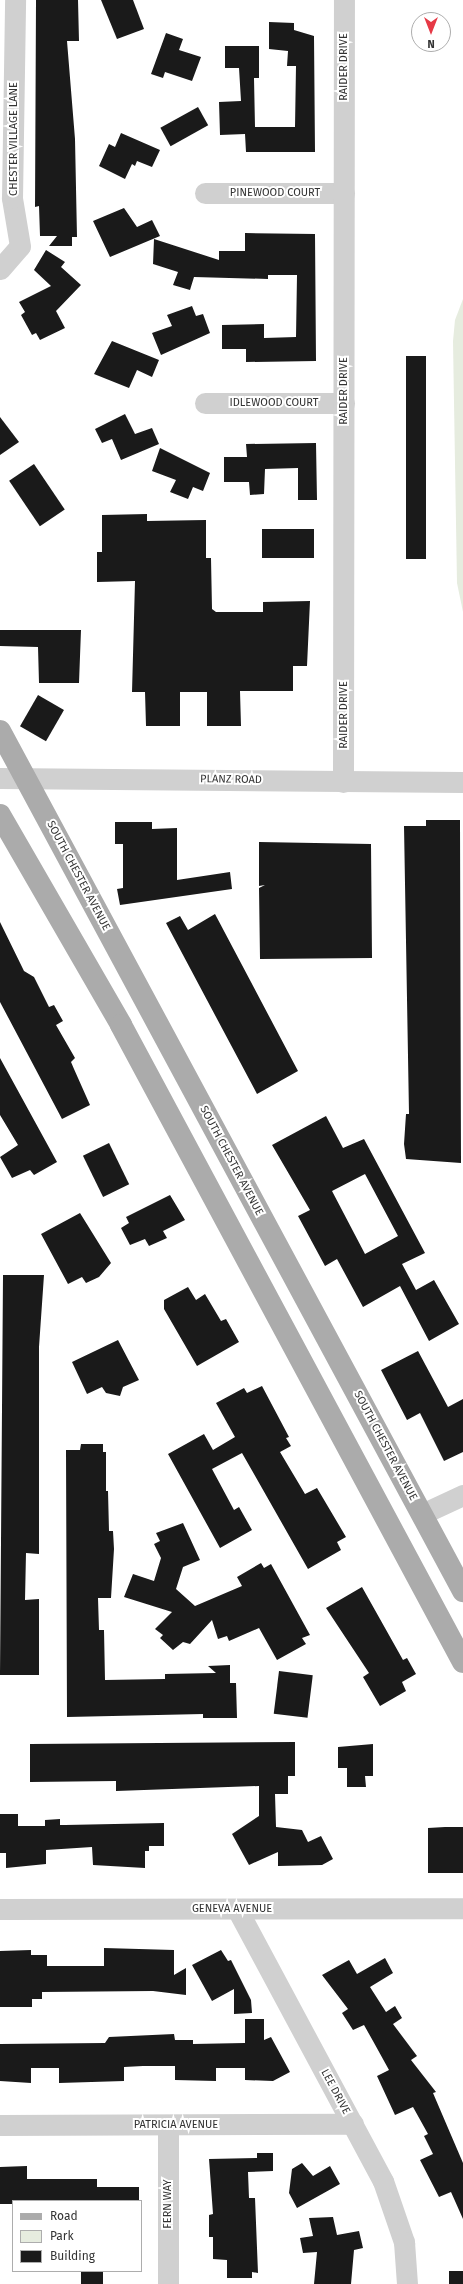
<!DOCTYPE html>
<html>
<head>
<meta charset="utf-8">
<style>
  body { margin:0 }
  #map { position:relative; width:463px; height:2284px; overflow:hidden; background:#fff; font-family:"Fira Sans",sans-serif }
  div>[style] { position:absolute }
  .green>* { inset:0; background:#e6ecdf }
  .building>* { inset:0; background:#1a1a1a; transform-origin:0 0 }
  .minor>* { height:21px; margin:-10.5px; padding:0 10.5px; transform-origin:10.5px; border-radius:10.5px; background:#d0d0d0 }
  .major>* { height:22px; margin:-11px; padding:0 11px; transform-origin:11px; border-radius:11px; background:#ababab }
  span { translate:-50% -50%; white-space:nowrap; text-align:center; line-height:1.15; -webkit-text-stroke:4px #fff; paint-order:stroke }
  .street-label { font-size:11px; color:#333 }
  .legend { position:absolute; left:12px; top:2200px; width:130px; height:72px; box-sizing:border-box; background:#fff; border:1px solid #adadad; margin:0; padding:5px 7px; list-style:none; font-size:12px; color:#333 }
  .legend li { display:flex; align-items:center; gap:8px; height:20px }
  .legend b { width:20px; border:1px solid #adadad }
  .north { position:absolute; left:411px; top:12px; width:40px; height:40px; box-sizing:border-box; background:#fff; border:1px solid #adadad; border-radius:50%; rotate:180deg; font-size:11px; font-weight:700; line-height:16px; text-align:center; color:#333 }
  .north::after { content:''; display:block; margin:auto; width:14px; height:18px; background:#e63946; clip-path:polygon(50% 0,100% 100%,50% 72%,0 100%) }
</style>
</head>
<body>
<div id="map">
  <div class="green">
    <div style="clip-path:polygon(463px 299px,463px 612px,457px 583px,453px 341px,455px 320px)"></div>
  </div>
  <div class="building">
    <div style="clip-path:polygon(36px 0,78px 0,79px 41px,67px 41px,75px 139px,77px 237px,72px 237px,72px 246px,49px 246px,57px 236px,40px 236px,39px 206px,35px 207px)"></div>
    <div style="clip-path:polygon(101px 0,133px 0,144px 29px,117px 39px)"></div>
    <div style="clip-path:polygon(269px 22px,294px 23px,294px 30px,314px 36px,315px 152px,246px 152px,245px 134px,220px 135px,219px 102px,241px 101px,239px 68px,225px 68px,225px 46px,259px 46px,259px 78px,254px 78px,255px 127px,295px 127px,296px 66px,287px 66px,288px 51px,269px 49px)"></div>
    <div style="clip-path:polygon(166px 33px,183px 39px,179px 50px,201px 57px,192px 81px,165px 72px,163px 78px,151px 74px)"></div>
    <div style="left:198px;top:107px;width:21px;height:43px;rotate:61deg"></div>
    <div style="clip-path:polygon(121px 133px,160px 150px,152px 167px,137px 161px,135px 166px,132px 164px,125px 179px,99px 166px,109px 144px,115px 147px)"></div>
    <div style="clip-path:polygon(124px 208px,137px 227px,152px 220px,160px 236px,110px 257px,93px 221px)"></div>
    <div style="clip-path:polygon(245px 233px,315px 234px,316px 361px,246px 362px,246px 349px,222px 349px,222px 325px,264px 324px,264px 338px,296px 337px,297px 275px,268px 275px,268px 279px,194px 277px,190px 290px,173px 285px,178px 272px,153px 264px,154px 239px,219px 260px,219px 251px,245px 251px)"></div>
    <div style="clip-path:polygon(46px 250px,65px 262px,61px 267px,81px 285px,56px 311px,65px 328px,40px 340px,36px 333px,32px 335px,21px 315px,25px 312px,19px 302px,51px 286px,34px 270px)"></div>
    <div style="clip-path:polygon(192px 306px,196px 316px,203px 314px,210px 333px,161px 355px,152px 333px,172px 326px,167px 315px)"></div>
    <div style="clip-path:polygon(112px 341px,159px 360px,152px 377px,137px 370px,129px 388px,94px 374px)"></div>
    <div style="left:406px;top:356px;width:20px;height:203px"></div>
    <div style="clip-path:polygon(125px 414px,135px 434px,152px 428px,159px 444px,121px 460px,112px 439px,102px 443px,95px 429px)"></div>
    <div style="clip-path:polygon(0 417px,19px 442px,0 455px)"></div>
    <div style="clip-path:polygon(316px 443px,317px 500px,298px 500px,298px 468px,265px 469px,264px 494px,250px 495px,249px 482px,224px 482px,224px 457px,247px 457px,246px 444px)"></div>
    <div style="clip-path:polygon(160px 448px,210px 473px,203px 491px,193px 487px,188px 499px,170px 492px,176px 480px,152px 471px)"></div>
    <div style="left:34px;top:464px;width:55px;height:30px;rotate:56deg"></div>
    <div style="clip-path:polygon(147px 514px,147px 521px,206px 520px,206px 558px,211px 558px,212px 609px,216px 612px,263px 612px,263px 602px,310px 601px,307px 666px,293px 666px,293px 691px,240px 691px,241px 726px,207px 726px,207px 692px,180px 692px,180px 726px,146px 726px,145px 692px,132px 692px,135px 581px,97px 582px,97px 552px,102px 552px,102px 515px)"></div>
    <div style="left:262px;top:529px;width:52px;height:29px"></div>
    <div style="clip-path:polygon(0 630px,81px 630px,79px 683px,39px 683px,38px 647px,0 646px)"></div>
    <div style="left:38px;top:695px;width:30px;height:36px;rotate:30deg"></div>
    <div style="clip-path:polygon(426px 820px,460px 820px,461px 1163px,406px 1159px,404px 1144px,406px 1114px,409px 1114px,404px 826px,426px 826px)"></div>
    <div style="clip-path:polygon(115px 822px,152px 822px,152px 829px,177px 828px,177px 880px,230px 872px,232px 889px,120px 905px,117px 889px,123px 888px,123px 844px,115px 844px)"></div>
    <div style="clip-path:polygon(259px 842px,371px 844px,372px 958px,260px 959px,259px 888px,265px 885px,259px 886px)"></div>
    <div style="clip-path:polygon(215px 914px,298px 1071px,257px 1094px,166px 923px,180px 916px,188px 930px)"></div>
    <div style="clip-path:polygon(0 922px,24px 971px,34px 977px,49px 1007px,54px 1005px,63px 1021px,56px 1025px,75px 1058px,71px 1062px,74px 1069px,90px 1105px,62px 1119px,0 1002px)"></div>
    <div style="clip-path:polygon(0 1058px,57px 1162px,34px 1175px,30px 1170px,12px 1178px,0 1157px,18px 1145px,0 1115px)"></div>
    <div style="clip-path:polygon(evenodd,326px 1116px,343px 1148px,364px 1139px,425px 1253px,402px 1264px,416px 1290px,434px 1280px,459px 1324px,429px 1341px,400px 1286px,363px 1307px,337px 1259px,325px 1266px,298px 1216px,310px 1210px,272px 1145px,326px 1116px,365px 1174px,398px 1236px,365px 1254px,332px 1191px,365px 1174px)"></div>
    <div style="left:109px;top:1143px;width:46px;height:29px;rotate:64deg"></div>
    <div style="clip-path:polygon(170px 1195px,185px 1220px,163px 1231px,167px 1238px,149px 1246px,145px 1239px,130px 1245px,121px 1228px,129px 1223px,126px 1217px)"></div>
    <div style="clip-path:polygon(80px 1213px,111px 1263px,99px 1277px,86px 1283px,82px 1277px,68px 1284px,41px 1234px)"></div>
    <div style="clip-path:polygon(3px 1275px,44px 1275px,39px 1347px,39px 1554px,26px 1553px,25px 1600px,39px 1599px,39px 1675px,0 1675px)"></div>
    <div style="clip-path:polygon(188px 1287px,196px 1300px,205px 1294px,221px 1321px,226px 1319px,239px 1342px,197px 1366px,164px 1309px,164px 1300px)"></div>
    <div style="clip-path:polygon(118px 1340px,139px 1380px,123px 1387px,120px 1396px,106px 1393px,102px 1387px,87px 1394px,72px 1362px)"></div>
    <div style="clip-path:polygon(418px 1351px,448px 1407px,463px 1399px,463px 1452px,444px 1461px,420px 1413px,407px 1420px,381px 1370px)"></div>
    <div style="clip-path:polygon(262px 1386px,289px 1437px,286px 1438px,291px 1446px,280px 1452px,305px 1494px,317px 1488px,346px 1537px,337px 1542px,341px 1550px,308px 1569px,242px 1453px,212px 1469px,234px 1510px,239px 1507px,252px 1530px,220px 1548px,168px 1454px,204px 1434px,213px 1450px,235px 1437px,216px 1403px,244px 1388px,247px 1393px)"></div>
    <div style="clip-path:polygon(81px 1444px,103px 1444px,103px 1452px,106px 1452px,106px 1491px,108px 1491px,109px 1531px,113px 1531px,114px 1549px,111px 1598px,98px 1598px,99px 1630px,104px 1630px,105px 1680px,165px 1679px,165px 1674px,216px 1673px,208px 1666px,230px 1665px,230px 1683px,236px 1683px,237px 1718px,203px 1718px,203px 1714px,67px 1717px,66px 1450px,80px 1450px)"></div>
    <div style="clip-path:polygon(183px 1523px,200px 1560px,183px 1567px,176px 1589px,195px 1606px,242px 1586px,237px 1577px,261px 1563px,264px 1568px,271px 1564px,310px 1635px,302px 1638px,306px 1644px,277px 1660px,259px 1628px,229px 1641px,227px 1636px,218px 1639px,212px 1620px,190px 1644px,183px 1642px,173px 1650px,160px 1638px,163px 1635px,155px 1629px,172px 1612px,124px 1597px,133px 1574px,154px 1581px,161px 1558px,154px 1544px,160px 1541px,156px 1533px)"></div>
    <div style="clip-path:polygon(362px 1587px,403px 1660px,407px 1658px,416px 1674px,402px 1682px,406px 1691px,380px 1706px,363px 1677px,369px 1673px,326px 1608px)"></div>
    <div style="left:279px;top:1671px;width:34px;height:43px;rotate:7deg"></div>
    <div style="clip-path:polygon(295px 1742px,295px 1776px,288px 1776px,288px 1794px,275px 1794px,276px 1827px,302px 1830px,308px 1842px,321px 1836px,333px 1859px,322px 1865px,278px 1866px,278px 1852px,249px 1865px,232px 1834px,259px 1816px,259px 1786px,116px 1791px,116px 1781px,30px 1782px,30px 1744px)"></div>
    <div style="clip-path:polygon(373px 1744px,373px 1776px,365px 1776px,366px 1787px,347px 1787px,347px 1768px,338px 1768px,338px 1747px)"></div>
    <div style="clip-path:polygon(0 1814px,18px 1814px,18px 1826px,45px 1826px,45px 1820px,60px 1819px,60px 1825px,65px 1825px,164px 1823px,164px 1846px,149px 1846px,149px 1851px,145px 1851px,145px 1868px,93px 1865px,92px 1847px,46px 1850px,46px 1864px,6px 1868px,6px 1853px,0 1853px)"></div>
    <div style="clip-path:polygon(445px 1827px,463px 1827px,463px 1873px,428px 1873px,428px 1828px)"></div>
    <div style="clip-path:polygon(104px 1948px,174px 1950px,174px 1975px,186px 1968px,186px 1995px,153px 1991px,42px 1992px,42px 1999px,32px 1999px,32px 2007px,0 2007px,0 1951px,31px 1950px,31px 1955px,47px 1955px,47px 1966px,104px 1966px)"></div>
    <div style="clip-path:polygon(221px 1950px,228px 1961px,231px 1960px,251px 2000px,252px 2013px,234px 2014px,234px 1989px,212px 2001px,192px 1965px)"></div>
    <div style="clip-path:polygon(385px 1958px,393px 1973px,370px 1987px,386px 2012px,395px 2006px,402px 2018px,393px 2024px,417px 2056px,411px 2060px,436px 2092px,433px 2093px,463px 2163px,463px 2219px,451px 2192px,439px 2197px,420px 2160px,433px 2154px,424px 2136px,428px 2134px,413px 2107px,395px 2115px,377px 2076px,389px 2070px,373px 2041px,364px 2025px,353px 2030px,342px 2013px,348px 2009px,322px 1975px,349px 1960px,357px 1974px)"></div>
    <div style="clip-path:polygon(245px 2019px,264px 2019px,264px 2040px,271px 2037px,290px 2072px,273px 2081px,245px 2080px,245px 2068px,216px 2068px,216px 2081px,175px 2080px,175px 2066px,143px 2066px,124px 2067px,124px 2081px,59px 2083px,59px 2068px,31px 2068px,31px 2083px,0 2081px,0 2044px,105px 2043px,109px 2037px,174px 2034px,175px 2040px,193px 2040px,193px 2044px,245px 2043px)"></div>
    <div style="clip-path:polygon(257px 2153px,273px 2153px,273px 2171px,248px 2172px,249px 2198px,255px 2198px,258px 2273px,252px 2272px,252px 2278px,227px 2278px,227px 2260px,213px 2259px,213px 2237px,209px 2237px,209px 2215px,213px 2214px,209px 2159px,257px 2158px)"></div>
    <div style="clip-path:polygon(302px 2163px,313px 2176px,330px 2166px,340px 2184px,297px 2208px,289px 2193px,292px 2169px)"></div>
    <div style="clip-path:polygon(27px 2166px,27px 2179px,97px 2179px,97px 2187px,139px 2187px,139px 2201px,13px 2201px,13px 2204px,0 2204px,0 2167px)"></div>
    <div style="clip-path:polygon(333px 2217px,337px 2235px,359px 2231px,363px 2248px,354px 2250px,351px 2284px,314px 2284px,317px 2252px,303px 2253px,300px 2238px,313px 2236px,309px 2218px)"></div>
    <div style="left:81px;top:2271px;width:22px;height:13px"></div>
    <div style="left:449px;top:2271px;width:14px;height:13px"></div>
  </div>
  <div class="minor">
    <div style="left:205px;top:193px;width:139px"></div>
    <div style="left:0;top:269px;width:30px;rotate:-49deg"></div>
    <div style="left:20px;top:246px;width:49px;rotate:-99.5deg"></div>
    <div style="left:12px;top:198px;width:198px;rotate:-89.1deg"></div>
    <div style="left:205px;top:403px;width:139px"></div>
    <div style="left:0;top:778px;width:463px;rotate:0.5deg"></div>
    <div style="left:343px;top:782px;width:782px;rotate:-89.93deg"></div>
    <div style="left:422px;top:1514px;width:45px;rotate:-24.9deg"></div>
    <div style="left:0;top:1909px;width:463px;rotate:-0.1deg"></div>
    <div style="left:237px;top:1909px;width:309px;rotate:61.8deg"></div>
    <div style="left:383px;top:2181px;width:65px;rotate:71deg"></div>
    <div style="left:404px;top:2242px;width:42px;rotate:85.9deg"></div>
    <div style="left:0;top:2125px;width:353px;rotate:-0.2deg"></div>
    <div style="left:168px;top:2125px;width:159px;rotate:90deg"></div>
  </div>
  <div class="major">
    <div style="left:0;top:731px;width:977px;rotate:61.7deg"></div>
    <div style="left:0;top:815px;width:242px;rotate:60deg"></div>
    <div style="left:121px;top:1025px;width:723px;rotate:61.77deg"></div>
  </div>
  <div class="street-label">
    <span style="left:344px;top:67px;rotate:-90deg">RAIDER DRIVE</span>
    <span style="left:14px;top:139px;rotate:-90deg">CHESTER VILLAGE LANE</span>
    <span style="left:275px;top:193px">PINEWOOD COURT</span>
    <span style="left:344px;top:391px;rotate:-90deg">RAIDER DRIVE</span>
    <span style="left:274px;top:403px">IDLEWOOD COURT</span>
    <span style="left:344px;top:715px;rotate:-90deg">RAIDER DRIVE</span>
    <span style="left:231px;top:780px;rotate:1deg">PLANZ ROAD</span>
    <span style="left:78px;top:876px;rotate:62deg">SOUTH CHESTER AVENUE</span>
    <span style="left:231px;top:1161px;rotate:62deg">SOUTH CHESTER AVENUE</span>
    <span style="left:385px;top:1446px;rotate:62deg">SOUTH CHESTER AVENUE</span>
    <span style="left:232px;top:1909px">GENEVA AVENUE</span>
    <span style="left:335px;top:2092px;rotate:62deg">LEE DRIVE</span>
    <span style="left:176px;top:2125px">PATRICIA AVENUE</span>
    <span style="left:168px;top:2204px;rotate:-90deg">FERN WAY</span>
  </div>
  <ul class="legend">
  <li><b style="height:5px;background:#ababab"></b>Road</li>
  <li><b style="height:11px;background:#e6ecdf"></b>Park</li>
  <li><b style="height:11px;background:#1a1a1a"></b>Building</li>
  </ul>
  <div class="north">N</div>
</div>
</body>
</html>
